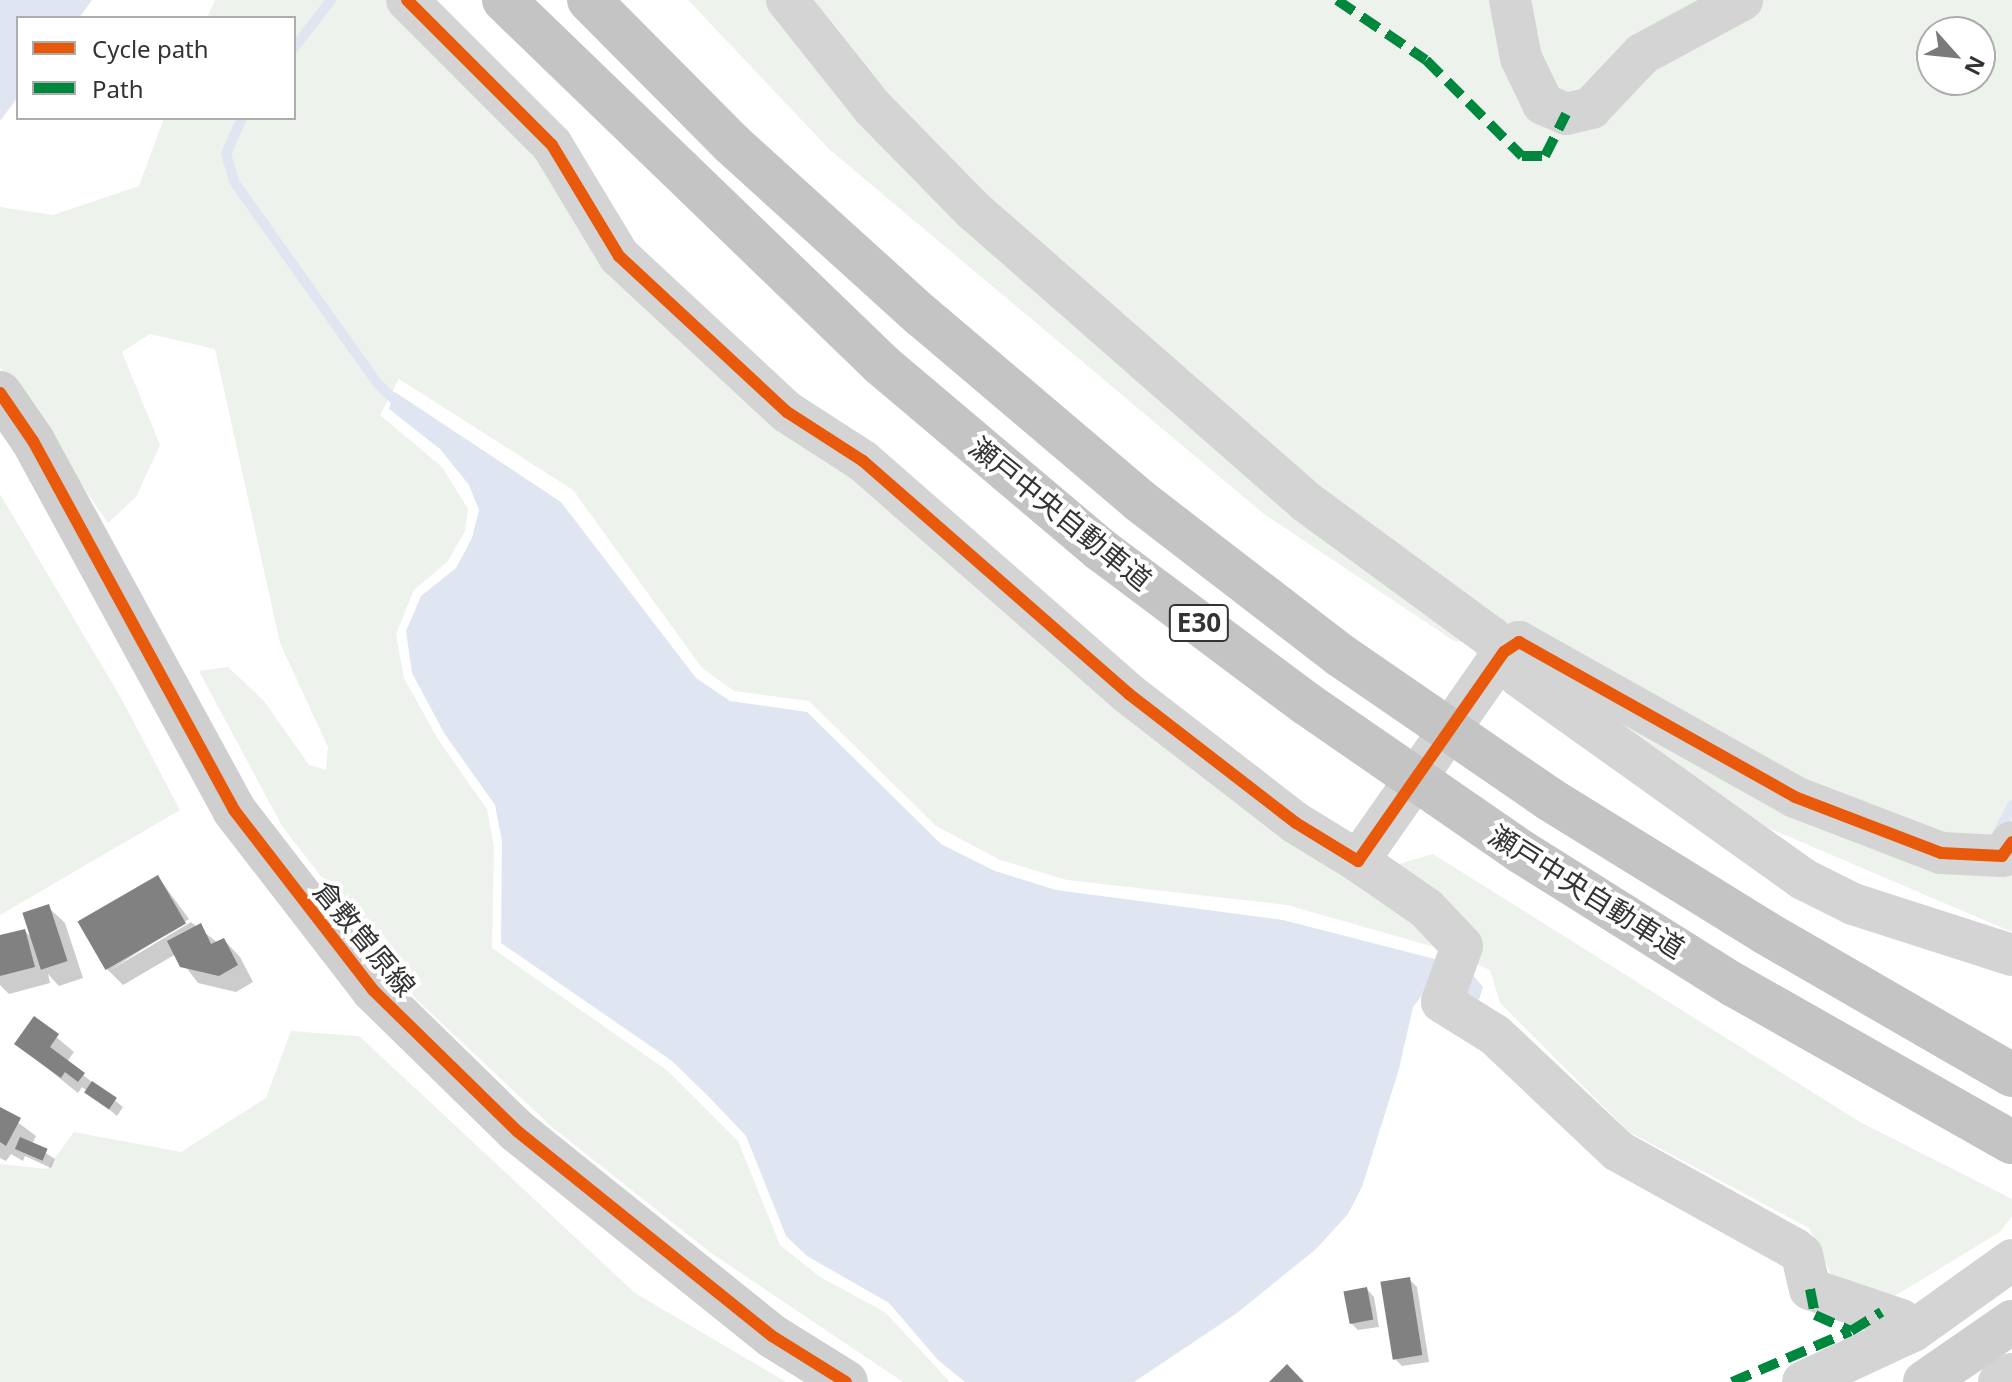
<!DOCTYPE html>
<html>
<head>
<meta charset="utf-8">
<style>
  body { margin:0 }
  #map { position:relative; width:2012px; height:1382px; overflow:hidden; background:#fff; font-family:"Noto Sans","Noto Sans JP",sans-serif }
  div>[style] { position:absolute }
  .green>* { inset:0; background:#eef2ec }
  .water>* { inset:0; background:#e0e6f1 }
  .shadow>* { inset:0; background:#0003 }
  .stream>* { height:10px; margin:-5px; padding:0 5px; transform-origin:5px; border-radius:5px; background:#e0e6f1 }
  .building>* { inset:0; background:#818181; transform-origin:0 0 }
  .street>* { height:42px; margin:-21px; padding:0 21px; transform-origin:21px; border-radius:21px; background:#d4d4d4 }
  .secondary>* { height:44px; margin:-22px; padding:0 22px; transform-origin:22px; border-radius:22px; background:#cfcfcf }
  .highway>* { height:44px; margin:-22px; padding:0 22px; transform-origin:22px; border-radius:22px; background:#c4c4c4 }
  .quiet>* { height:10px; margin-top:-5px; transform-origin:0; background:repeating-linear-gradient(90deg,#00873e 0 20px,transparent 0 30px) }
  .cycleway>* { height:12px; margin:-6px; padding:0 6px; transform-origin:6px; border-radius:6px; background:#e8590c }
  span { translate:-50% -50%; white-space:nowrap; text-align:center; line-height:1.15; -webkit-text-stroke:8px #fff; paint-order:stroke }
  .shield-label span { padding:2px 6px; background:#fff; border:2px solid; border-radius:6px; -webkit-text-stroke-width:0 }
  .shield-label { font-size:26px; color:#333; font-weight:700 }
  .street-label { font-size:28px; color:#333 }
  .legend { position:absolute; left:16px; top:16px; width:280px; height:104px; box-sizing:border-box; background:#fff; border:2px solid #adadad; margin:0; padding:10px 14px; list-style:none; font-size:24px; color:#333 }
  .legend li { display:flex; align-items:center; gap:16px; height:40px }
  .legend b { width:40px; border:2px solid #adadad }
  .north { position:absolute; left:1916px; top:16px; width:80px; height:80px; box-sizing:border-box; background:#fff; border:2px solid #adadad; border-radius:50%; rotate:117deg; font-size:22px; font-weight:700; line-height:32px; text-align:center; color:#333 }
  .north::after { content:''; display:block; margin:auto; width:28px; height:36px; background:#7a7a7a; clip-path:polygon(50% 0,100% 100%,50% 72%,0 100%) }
</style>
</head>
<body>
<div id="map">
  <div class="green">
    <div style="clip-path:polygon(215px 0,393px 0,555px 164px,613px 264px,1361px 875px,1433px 854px,1860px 1122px,2012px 1199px,2012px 1216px,2000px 1232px,1888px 1300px,1832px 1276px,1809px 1228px,1629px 1132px,1500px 1003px,1490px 970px,1438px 948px,1287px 905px,1067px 880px,1000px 860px,936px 826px,809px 701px,734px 691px,702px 668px,573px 490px,399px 379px,380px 415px,442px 467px,468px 509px,465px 531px,448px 561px,414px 590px,396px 634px,404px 678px,439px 741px,487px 809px,494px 847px,492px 948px,668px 1071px,738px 1141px,780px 1245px,820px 1277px,885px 1312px,950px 1382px,903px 1382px,711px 1253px,552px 1127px,416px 999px,282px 826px,199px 671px,228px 667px,264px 701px,309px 765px,326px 770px,328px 747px,280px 643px,215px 349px,150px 334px,122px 352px,160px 445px,136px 497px,108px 523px,0 367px,0 207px,53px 215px,139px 186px,164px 118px,294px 118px,294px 18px,207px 18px)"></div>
    <div style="clip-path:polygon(evenodd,688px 0,2012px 0,2012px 932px,1745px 818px,1520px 649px,1454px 641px,1264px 514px,830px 150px,688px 0,1932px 32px,1980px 32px,1980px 80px,1932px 80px,1932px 32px)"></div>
    <div style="clip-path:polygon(0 494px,121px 698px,180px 810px,0 915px)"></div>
    <div style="clip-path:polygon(291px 1031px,359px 1036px,635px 1293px,786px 1382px,0 1382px,0 1164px,47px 1169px,74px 1132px,181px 1152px,266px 1098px)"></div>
  </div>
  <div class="water">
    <div style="clip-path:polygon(0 0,92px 0,79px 18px,18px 18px,18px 97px,0 121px)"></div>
    <div style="clip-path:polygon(395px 392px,561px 502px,696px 678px,730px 701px,807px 712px,941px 844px,995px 871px,1056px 890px,1283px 920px,1466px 967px,1483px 987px,1475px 1013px,1426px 990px,1413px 1007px,1399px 1069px,1362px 1187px,1348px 1214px,1316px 1249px,1237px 1313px,1134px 1382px,965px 1382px,938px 1360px,889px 1303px,807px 1256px,786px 1236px,746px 1136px,711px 1099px,672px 1061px,501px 943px,502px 842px,495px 805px,444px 733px,412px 673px,406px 631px,421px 596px,456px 568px,472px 538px,479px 510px,469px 485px,440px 449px,389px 409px)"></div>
  </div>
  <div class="shadow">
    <div style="clip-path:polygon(158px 877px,189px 919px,109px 971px,191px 922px,218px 943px,224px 940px,240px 957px,253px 982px,236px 992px,198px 983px,176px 954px,123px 985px,107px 969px,81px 924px)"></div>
    <div style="clip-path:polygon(48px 907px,65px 923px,83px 978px,59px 986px,48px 974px,50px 983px,9px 994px,0 985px,0 938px,25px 931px,33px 939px)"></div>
    <div style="clip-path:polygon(35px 1019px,74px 1052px,67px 1062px,123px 1107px,117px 1116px,82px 1087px,78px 1093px,17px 1044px)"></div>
    <div style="clip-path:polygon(0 1109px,36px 1136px,32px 1144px,55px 1159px,51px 1168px,25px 1156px,23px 1161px,11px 1154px,6px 1161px,0 1158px)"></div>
    <div style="clip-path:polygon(1409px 1279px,1417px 1287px,1429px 1362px,1402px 1366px,1394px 1358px)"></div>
    <div style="clip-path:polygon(1367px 1289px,1374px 1297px,1379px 1327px,1358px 1330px,1350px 1322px)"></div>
  </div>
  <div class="stream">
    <div style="left:294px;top:48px;width:61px;rotate:-52.4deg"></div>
    <div style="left:242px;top:118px;width:39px;rotate:114deg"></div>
    <div style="left:226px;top:154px;width:30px;rotate:73deg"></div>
    <div style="left:235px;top:183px;width:245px;rotate:54.6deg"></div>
    <div style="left:377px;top:383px;width:35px;rotate:44deg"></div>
    <div style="left:1998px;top:833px;width:31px;rotate:-63deg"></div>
  </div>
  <div class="building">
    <div style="left:158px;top:875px;width:56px;height:93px;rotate:60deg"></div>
    <div style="left:49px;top:904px;width:60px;height:28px;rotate:72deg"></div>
    <div style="clip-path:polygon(201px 923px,211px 944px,224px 938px,238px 965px,219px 976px,180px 967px,167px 941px)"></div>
    <div style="clip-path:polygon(25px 929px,35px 967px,0 976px,0 935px)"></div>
    <div style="clip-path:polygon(34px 1016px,59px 1034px,50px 1047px,85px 1073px,78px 1082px,65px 1072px,61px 1078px,14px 1044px)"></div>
    <div style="left:92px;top:1081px;width:30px;height:14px;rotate:34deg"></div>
    <div style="clip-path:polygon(0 1107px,21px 1118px,6px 1146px,0 1142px)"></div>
    <div style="left:20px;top:1137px;width:30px;height:13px;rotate:23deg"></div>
    <div style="left:1410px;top:1277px;width:79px;height:30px;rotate:81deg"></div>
    <div style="left:1367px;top:1287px;width:33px;height:24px;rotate:79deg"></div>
    <div style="clip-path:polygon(1287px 1364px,1304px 1382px,1269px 1382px)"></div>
  </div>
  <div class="street">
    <div style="left:407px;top:0;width:205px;rotate:45deg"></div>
    <div style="left:552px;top:145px;width:130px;rotate:58.9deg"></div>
    <div style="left:619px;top:256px;width:229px;rotate:42.9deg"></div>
    <div style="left:787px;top:412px;width:90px;rotate:32.8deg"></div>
    <div style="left:863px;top:461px;width:354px;rotate:41.2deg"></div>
    <div style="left:1129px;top:694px;width:211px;rotate:37.7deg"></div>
    <div style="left:1296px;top:823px;width:73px;rotate:31.5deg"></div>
    <div style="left:1358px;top:861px;width:255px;rotate:-55.1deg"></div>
    <div style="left:1504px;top:652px;width:18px;rotate:-34deg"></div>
    <div style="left:1519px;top:642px;width:317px;rotate:29.3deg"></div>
    <div style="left:1795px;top:797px;width:156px;rotate:21deg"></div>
    <div style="left:1941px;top:853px;width:61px;rotate:2.8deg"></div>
    <div style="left:2002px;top:856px;width:17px;rotate:-54deg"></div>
    <div style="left:787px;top:0;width:138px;rotate:51.5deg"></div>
    <div style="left:873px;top:108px;width:143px;rotate:45.6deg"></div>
    <div style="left:973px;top:210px;width:441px;rotate:41.2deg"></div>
    <div style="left:1305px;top:501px;width:230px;rotate:36.2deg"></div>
    <div style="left:1491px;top:637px;width:49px;rotate:54.1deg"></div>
    <div style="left:1520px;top:677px;width:348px;rotate:35.5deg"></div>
    <div style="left:1803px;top:879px;width:56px;rotate:26.6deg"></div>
    <div style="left:1853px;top:904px;width:167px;rotate:17.8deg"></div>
    <div style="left:1510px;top:0;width:59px;rotate:79.3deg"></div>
    <div style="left:1521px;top:58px;width:51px;rotate:64.4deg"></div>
    <div style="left:1543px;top:104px;width:25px;rotate:23deg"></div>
    <div style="left:1566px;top:114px;width:26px;rotate:-13deg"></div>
    <div style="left:1591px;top:108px;width:74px;rotate:-46.6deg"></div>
    <div style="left:1642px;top:54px;width:114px;rotate:-28.4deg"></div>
    <div style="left:1358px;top:861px;width:83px;rotate:34.7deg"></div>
    <div style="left:1426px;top:908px;width:52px;rotate:46.5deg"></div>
    <div style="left:1462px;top:946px;width:59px;rotate:109.7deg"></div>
    <div style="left:1442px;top:1002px;width:62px;rotate:31.9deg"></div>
    <div style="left:1495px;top:1035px;width:169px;rotate:43.3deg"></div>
    <div style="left:1618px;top:1151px;width:202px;rotate:29deg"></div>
    <div style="left:1795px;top:1249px;width:9px;rotate:41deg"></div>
    <div style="left:1802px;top:1255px;width:35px;rotate:77deg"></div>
    <div style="left:1810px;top:1289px;width:96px;rotate:18.8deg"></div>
    <div style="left:1901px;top:1320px;width:15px;rotate:67deg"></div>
    <div style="left:1803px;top:1382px;width:121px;rotate:-24.9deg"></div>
    <div style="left:1913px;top:1331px;width:122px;rotate:-35.6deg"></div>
    <div style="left:1999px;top:1382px;width:15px;rotate:-32deg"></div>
  </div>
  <div class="secondary">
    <div style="left:0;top:393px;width:58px;rotate:55.5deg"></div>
    <div style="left:33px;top:441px;width:420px;rotate:61.4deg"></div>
    <div style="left:234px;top:810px;width:227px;rotate:52.3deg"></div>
    <div style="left:373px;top:990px;width:202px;rotate:44.4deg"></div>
    <div style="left:517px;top:1131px;width:327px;rotate:38.8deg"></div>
    <div style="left:772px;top:1336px;width:87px;rotate:31.9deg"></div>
    <div style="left:1925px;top:1382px;width:106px;rotate:-34.6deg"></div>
  </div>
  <div class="highway">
    <div style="left:504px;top:0;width:525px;rotate:44deg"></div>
    <div style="left:882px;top:365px;width:287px;rotate:40.2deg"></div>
    <div style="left:1101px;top:550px;width:257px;rotate:36.8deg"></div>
    <div style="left:1307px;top:704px;width:259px;rotate:34.6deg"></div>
    <div style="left:1520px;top:851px;width:252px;rotate:32.1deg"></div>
    <div style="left:1734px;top:985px;width:319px;rotate:29.5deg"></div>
    <div style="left:589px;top:0;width:203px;rotate:45.2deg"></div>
    <div style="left:732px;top:144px;width:256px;rotate:42.2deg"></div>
    <div style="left:922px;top:316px;width:286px;rotate:40.3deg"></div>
    <div style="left:1140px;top:501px;width:252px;rotate:37.6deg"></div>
    <div style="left:1340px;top:655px;width:256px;rotate:34.5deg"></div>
    <div style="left:1551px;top:800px;width:253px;rotate:31.7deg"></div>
    <div style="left:1766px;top:933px;width:284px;rotate:30deg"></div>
  </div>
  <div class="quiet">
    <div style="left:1337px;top:0;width:107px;rotate:34deg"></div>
    <div style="left:1426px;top:60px;width:136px;rotate:45deg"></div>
    <div style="left:1522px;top:156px;width:23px"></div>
    <div style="left:1545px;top:156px;width:47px;rotate:-63.4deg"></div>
    <div style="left:1810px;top:1289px;width:26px;rotate:79deg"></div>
    <div style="left:1815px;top:1315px;width:39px;rotate:24deg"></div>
    <div style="left:1851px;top:1331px;width:36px;rotate:-32deg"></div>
    <div style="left:1732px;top:1382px;width:129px;rotate:-23.2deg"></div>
  </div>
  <div class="cycleway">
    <div style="left:407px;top:0;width:205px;rotate:45deg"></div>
    <div style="left:552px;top:145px;width:130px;rotate:58.9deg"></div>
    <div style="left:619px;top:256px;width:229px;rotate:42.9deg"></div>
    <div style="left:787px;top:412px;width:90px;rotate:32.8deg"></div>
    <div style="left:863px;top:461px;width:354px;rotate:41.2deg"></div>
    <div style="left:1129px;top:694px;width:211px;rotate:37.7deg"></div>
    <div style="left:1296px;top:823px;width:73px;rotate:31.5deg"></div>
    <div style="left:1358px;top:861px;width:255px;rotate:-55.1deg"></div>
    <div style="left:1504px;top:652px;width:18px;rotate:-34deg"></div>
    <div style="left:1519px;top:642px;width:317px;rotate:29.3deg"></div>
    <div style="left:1795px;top:797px;width:156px;rotate:21deg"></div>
    <div style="left:1941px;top:853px;width:61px;rotate:2.8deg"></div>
    <div style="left:2002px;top:856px;width:17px;rotate:-54deg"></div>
    <div style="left:0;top:393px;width:58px;rotate:55.5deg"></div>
    <div style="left:33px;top:441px;width:420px;rotate:61.4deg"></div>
    <div style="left:234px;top:810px;width:227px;rotate:52.3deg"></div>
    <div style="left:373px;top:990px;width:202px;rotate:44.4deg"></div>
    <div style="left:517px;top:1131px;width:327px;rotate:38.8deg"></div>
    <div style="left:772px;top:1336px;width:87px;rotate:31.9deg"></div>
  </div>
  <div class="shield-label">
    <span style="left:1199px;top:623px">E30</span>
  </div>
  <div class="street-label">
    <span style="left:1061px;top:513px;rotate:39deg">瀬戸中央自動車道</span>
    <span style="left:1587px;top:891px;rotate:32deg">瀬戸中央自動車道</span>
    <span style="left:365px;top:938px;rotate:50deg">倉敷曽原線</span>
  </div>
  <ul class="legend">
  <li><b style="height:10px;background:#e8590c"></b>Cycle path</li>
  <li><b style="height:10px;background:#00873e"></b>Path</li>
  </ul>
  <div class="north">N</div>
</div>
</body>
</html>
